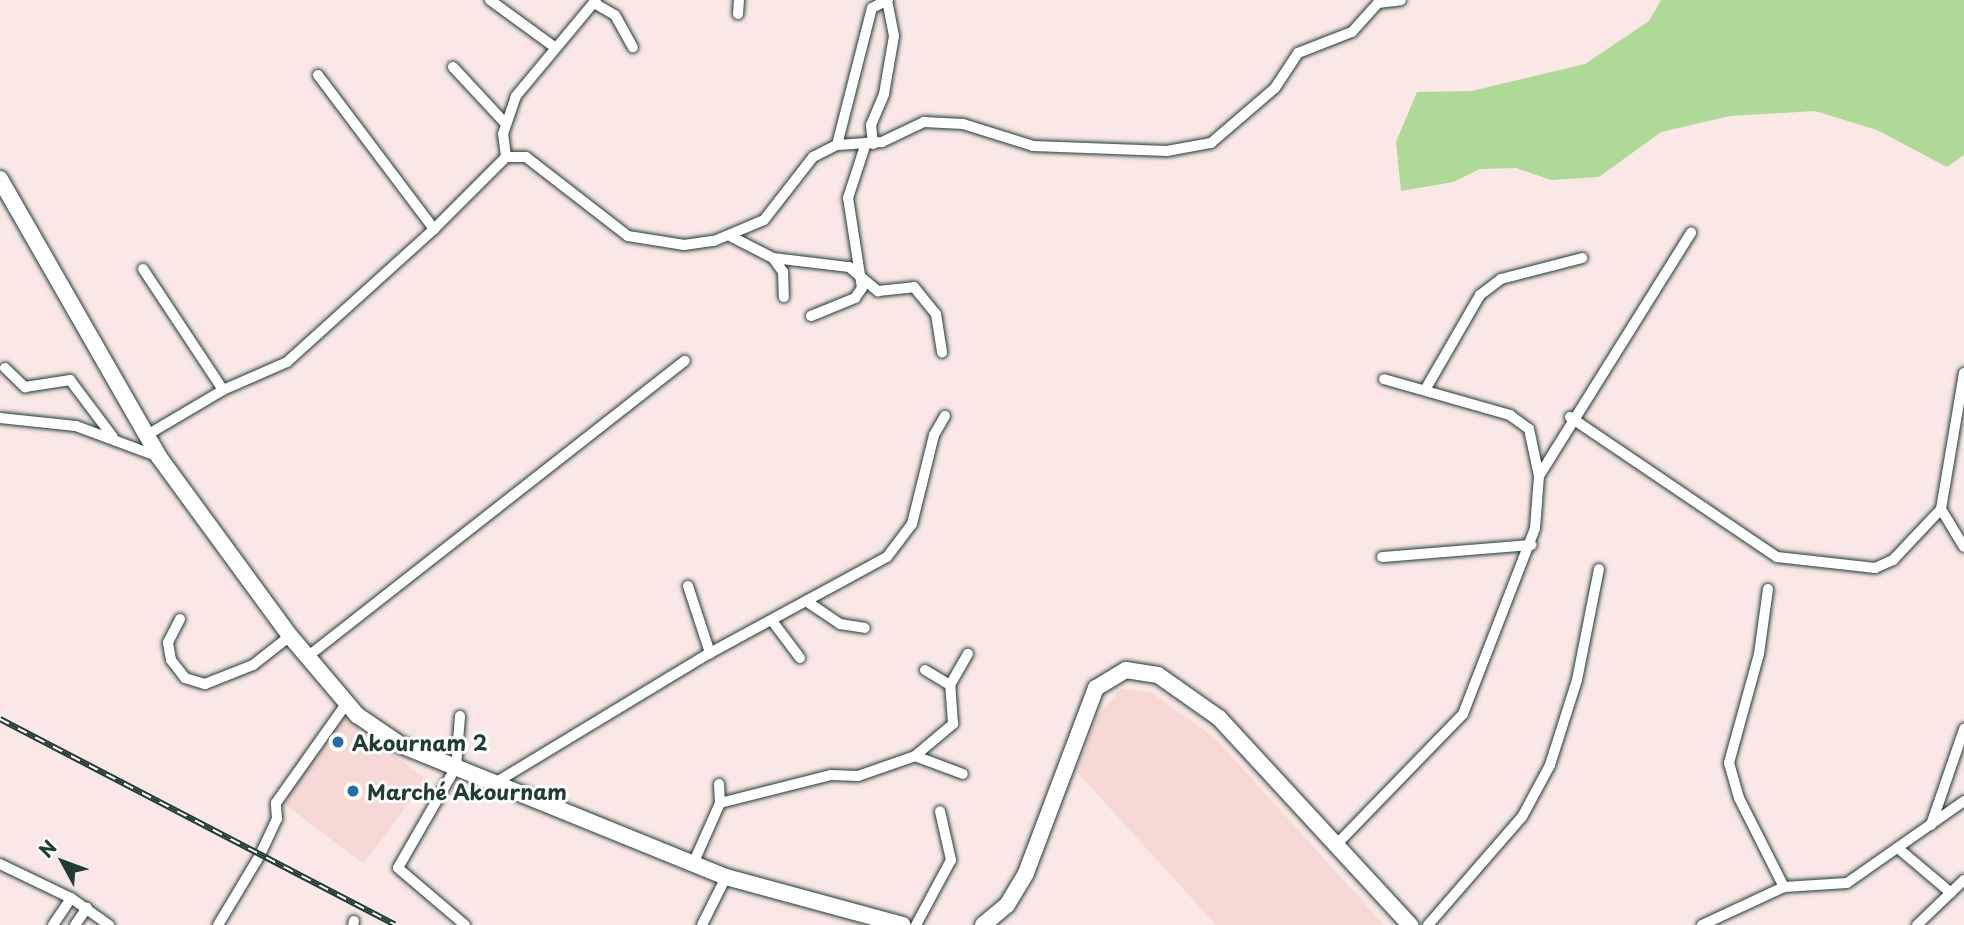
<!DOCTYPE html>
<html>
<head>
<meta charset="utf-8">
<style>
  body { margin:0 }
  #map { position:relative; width:1964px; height:925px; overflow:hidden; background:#fae8e6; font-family:"Playpen Sans",sans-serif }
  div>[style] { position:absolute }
  .built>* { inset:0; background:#f6d8d5; transform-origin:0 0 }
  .green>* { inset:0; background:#aed996 }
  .roads { filter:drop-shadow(0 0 2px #1f3d34) drop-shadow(0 0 2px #1f3d34) }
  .street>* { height:10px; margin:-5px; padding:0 5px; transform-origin:5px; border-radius:5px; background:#fff }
  .secondary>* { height:16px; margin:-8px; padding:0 8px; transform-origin:8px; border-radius:8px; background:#fff }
  .rail>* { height:6px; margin-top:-3px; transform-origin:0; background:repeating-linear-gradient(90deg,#fff 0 10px,#1f3d34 0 20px); box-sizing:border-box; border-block:2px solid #1f3d34 }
  .dots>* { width:19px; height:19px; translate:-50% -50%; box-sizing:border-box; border:4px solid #fff; border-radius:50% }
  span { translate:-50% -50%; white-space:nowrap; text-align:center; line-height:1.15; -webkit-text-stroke:6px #fff; paint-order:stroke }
  .poi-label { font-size:21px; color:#1f3d34; font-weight:700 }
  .left { translate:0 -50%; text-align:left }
  .north { position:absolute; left:28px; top:827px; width:70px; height:70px; -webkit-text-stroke:5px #fff; paint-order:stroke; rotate:311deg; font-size:19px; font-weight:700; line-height:28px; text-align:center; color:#1f3d34 }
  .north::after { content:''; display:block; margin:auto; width:24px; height:32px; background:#1f3d34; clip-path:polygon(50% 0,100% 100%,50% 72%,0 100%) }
</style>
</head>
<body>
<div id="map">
  <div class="built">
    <div style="clip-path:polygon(1121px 689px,1151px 692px,1215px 738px,1384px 925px,1216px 925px,1077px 772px,1097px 716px)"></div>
    <div style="left:342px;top:716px;width:106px;height:105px;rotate:37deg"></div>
  </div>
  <div class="green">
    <div style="clip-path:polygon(1661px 0,1964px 0,1964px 155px,1947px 167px,1877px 130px,1815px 111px,1730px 116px,1661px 132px,1599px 177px,1551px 180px,1516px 168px,1480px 169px,1453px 182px,1401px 191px,1396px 142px,1417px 92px,1472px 91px,1585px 64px,1649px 21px)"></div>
  </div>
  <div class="roads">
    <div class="street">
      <div style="left:490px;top:0;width:78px;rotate:36.1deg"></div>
      <div style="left:594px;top:3px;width:24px;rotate:30deg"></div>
      <div style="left:615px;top:15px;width:37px;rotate:61deg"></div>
      <div style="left:738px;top:14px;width:14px;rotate:-86deg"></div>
      <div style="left:453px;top:67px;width:78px;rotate:47.1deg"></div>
      <div style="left:318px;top:75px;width:193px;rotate:53deg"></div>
      <div style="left:873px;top:144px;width:19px;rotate:-96deg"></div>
      <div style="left:871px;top:125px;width:34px;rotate:-67deg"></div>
      <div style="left:884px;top:94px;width:59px;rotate:-80.2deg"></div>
      <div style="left:894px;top:36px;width:32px;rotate:-101deg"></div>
      <div style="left:837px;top:145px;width:141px;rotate:-75.7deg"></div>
      <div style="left:872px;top:8px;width:18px;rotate:-27deg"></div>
      <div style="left:506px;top:157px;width:20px"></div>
      <div style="left:526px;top:157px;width:129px;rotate:37.8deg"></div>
      <div style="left:628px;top:236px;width:57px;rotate:9.1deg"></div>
      <div style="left:684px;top:245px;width:30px;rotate:-8deg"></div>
      <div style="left:714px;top:241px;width:54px;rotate:-22.8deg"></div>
      <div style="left:764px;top:220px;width:80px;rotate:-52.1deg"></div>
      <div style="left:813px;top:157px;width:27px;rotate:-27deg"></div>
      <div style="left:837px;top:145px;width:45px;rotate:-3.8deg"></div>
      <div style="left:882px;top:142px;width:47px;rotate:-25.5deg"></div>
      <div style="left:924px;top:122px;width:39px;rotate:3deg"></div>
      <div style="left:963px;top:124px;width:73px;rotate:17.4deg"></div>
      <div style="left:1033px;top:146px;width:134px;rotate:2.1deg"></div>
      <div style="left:1167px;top:151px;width:45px;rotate:-10.3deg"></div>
      <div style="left:1211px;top:143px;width:84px;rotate:-40.7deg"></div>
      <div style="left:1275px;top:88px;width:42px;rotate:-56.7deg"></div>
      <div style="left:1298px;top:53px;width:58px;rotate:-21.3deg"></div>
      <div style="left:1352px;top:32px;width:39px;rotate:-48deg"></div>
      <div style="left:1378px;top:3px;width:23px;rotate:-7deg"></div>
      <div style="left:732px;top:237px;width:46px;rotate:27.1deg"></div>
      <div style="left:773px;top:258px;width:77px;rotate:6.8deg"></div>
      <div style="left:849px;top:267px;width:38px;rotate:40deg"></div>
      <div style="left:878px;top:291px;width:36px;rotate:-6deg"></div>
      <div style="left:914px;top:287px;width:35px;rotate:51deg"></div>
      <div style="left:936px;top:314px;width:39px;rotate:81deg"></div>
      <div style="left:773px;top:258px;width:17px;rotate:54deg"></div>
      <div style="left:783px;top:272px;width:25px;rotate:88deg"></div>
      <div style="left:143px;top:269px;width:145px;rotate:56.5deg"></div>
      <div style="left:811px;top:316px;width:48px;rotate:-22.2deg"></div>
      <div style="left:855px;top:298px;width:12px;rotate:-55deg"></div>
      <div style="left:862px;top:288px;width:91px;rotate:-98.8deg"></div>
      <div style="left:848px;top:198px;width:58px;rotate:-71.9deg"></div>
      <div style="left:5px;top:368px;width:28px;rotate:44deg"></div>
      <div style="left:25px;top:387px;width:46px;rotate:-8.8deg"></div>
      <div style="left:70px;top:380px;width:71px;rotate:53deg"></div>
      <div style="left:1425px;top:390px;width:110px;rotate:-59.9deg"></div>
      <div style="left:1480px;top:295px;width:26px;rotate:-37deg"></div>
      <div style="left:1501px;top:279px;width:84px;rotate:-14.5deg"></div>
      <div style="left:1570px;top:417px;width:250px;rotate:34.1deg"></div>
      <div style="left:1777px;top:557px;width:99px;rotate:6.4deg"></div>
      <div style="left:1875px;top:568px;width:20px;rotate:-24deg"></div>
      <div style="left:1893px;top:560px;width:70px;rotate:-46.7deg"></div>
      <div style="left:1941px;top:509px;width:138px;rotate:-80.4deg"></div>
      <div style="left:0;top:418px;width:76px;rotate:6deg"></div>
      <div style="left:76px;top:426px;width:89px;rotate:20.5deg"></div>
      <div style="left:147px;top:435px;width:88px;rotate:-30.6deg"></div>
      <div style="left:223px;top:390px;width:70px;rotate:-23.6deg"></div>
      <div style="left:287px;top:362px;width:198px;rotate:-42.1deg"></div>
      <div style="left:434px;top:229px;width:102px;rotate:-45deg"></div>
      <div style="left:506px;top:157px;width:23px;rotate:-97deg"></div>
      <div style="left:503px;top:134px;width:40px;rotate:-71.1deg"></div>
      <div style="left:516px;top:96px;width:125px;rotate:-50.2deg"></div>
      <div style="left:1539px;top:476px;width:287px;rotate:-58deg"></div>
      <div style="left:1941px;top:509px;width:44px;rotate:58.8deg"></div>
      <div style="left:1382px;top:557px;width:150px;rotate:-4.6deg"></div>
      <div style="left:688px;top:586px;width:71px;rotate:71.8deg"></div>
      <div style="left:1768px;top:589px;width:66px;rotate:97.9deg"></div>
      <div style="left:1759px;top:654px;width:113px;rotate:105.4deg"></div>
      <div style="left:1729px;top:763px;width:36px;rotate:74deg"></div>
      <div style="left:1739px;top:798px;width:100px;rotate:63.2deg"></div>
      <div style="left:809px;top:603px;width:37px;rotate:34deg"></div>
      <div style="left:840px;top:624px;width:25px;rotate:9deg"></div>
      <div style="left:180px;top:619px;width:27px;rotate:117deg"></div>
      <div style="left:168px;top:643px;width:17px;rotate:80deg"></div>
      <div style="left:171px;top:660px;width:23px;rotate:52deg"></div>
      <div style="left:185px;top:678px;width:21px;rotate:17deg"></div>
      <div style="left:205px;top:684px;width:52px;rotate:-21.6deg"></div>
      <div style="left:253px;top:665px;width:47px;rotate:-38.1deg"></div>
      <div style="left:773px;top:622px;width:45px;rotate:53.1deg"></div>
      <div style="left:307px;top:657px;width:480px;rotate:-38.1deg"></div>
      <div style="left:925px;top:670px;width:29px;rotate:31deg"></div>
      <div style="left:460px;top:716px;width:51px;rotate:94.5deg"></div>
      <div style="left:456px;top:767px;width:116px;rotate:119.9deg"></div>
      <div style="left:398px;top:868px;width:88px;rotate:40.4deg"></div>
      <div style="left:915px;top:756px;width:51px;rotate:20.6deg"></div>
      <div style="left:495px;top:783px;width:251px;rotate:-31.2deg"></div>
      <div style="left:710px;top:653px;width:201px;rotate:-28.5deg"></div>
      <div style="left:887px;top:557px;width:41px;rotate:-52.9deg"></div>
      <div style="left:912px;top:524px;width:92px;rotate:-76.1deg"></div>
      <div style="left:934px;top:435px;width:22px;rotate:-60deg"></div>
      <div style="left:720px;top:803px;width:114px;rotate:-14.2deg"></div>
      <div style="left:831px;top:775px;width:27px;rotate:2deg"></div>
      <div style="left:858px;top:776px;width:60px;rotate:-19.3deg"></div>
      <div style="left:915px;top:756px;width:50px;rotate:-40.1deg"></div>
      <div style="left:953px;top:724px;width:39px;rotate:-94deg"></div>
      <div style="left:950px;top:685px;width:36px;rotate:-60deg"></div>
      <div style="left:1931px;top:825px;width:102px;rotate:-71deg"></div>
      <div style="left:1337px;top:844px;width:181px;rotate:-45.9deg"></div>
      <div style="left:1463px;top:714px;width:199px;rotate:-68.8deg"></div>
      <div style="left:1535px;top:528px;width:52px;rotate:-85.6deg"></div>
      <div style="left:1539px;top:476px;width:48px;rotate:-102deg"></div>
      <div style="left:1529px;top:429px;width:24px;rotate:-144deg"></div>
      <div style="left:1510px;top:415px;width:131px;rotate:-164.1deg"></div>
      <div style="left:1899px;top:849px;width:68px;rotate:40.2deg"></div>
      <div style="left:0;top:864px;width:79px;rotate:25.6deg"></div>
      <div style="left:71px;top:898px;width:47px;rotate:35.4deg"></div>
      <div style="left:693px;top:864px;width:67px;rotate:-66.1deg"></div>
      <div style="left:720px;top:803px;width:19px;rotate:-93deg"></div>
      <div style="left:53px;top:925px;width:32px;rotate:-56deg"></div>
      <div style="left:75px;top:925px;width:21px;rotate:-55deg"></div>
      <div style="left:218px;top:925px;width:82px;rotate:-59deg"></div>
      <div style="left:260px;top:855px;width:40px;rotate:-65deg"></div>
      <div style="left:277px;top:819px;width:16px;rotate:-94deg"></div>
      <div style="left:276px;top:803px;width:121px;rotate:-54.7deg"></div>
      <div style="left:353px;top:925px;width:4px;rotate:-76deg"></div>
      <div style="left:702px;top:925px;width:54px;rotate:-63.4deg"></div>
      <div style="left:916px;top:925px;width:74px;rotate:-61.7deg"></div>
      <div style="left:951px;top:860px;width:50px;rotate:-102.7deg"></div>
      <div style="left:1428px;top:925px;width:143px;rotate:-49deg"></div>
      <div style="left:1522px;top:817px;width:59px;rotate:-61.7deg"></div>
      <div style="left:1550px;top:765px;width:89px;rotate:-72.4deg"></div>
      <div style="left:1577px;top:680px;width:113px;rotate:-78.8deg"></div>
      <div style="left:1702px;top:925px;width:90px;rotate:-24.9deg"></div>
      <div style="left:1784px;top:887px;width:63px;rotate:-3.6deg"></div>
      <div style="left:1847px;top:883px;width:143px;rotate:-35deg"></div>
      <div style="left:1917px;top:925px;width:65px;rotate:-43.8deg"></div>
    </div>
    <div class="secondary">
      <div style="left:0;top:179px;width:320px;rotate:60.2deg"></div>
      <div style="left:159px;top:457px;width:222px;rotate:53.8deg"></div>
      <div style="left:290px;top:636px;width:104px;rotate:49.7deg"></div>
      <div style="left:357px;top:715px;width:53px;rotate:34.3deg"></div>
      <div style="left:401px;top:745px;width:351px;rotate:22.1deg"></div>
      <div style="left:726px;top:877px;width:183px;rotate:15.2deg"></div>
      <div style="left:983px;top:925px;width:31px;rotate:-40deg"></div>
      <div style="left:1007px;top:905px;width:37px;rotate:-59deg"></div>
      <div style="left:1026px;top:873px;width:198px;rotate:-69.3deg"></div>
      <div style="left:1096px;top:688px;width:35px;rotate:-31deg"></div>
      <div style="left:1126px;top:670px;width:32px;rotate:9deg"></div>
      <div style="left:1158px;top:675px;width:75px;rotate:35.2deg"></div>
      <div style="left:1219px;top:718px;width:282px;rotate:47.3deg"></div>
    </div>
  </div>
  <div class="rail">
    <div style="left:0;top:719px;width:445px;rotate:27.5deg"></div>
  </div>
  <div class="dots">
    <div style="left:338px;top:742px;background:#1f6fb2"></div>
    <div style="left:353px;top:791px;background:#1f6fb2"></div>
  </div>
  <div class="poi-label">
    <span class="left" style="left:352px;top:742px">Akournam 2</span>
    <span class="left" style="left:367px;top:791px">Marché Akournam</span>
  </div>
  <div class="north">N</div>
</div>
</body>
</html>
